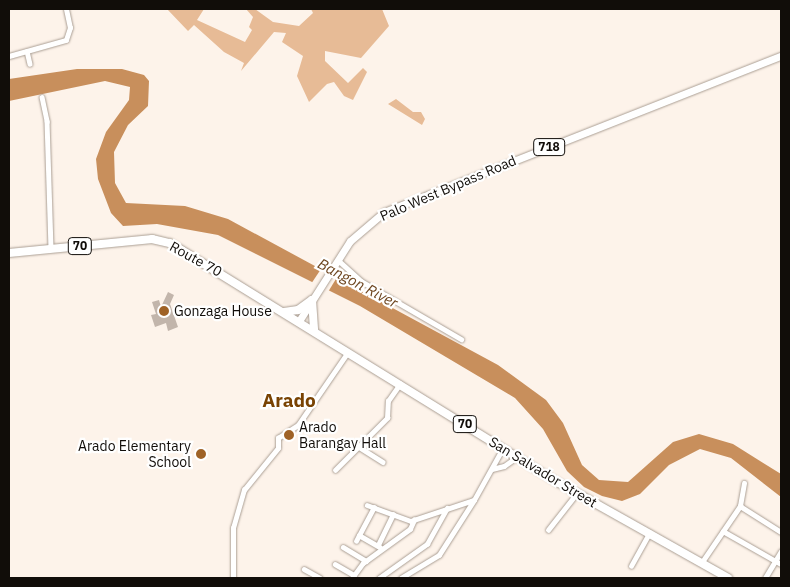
<!DOCTYPE html>
<html>
<head>
<meta charset="utf-8">
<style>
  body { margin:0 }
  #map { position:relative; width:790px; height:587px; overflow:hidden; background:#fdf3ea; font-family:"IBM Plex Sans",sans-serif }
  div>[style] { position:absolute }
  .green>* { inset:0; background:#e7bb96 }
  .water>* { inset:0; background:#c88f5c }
  .pier>* { inset:0; background:#fdf3ea }
  .building>* { inset:0; background:#c2b5ab }
  .roads { filter:drop-shadow(0 0 1px #ab9f94) drop-shadow(0 0 1px #ab9f94) }
  .street>* { height:4.5px; margin:-2.25px; padding:0 2.25px; transform-origin:2.25px; border-radius:2.25px; background:#fff }
  .primary>* { height:7px; margin:-3.5px; padding:0 3.5px; transform-origin:3.5px; border-radius:3.5px; background:#fff }
  .highway>* { height:8px; margin:-4px; padding:0 4px; transform-origin:4px; border-radius:4px; background:#fff }
  .dots>* { width:14px; height:14px; translate:-50% -50%; box-sizing:border-box; border:2px solid #fff; border-radius:50% }
  span { translate:-50% -50%; white-space:nowrap; text-align:center; line-height:1.15; -webkit-text-stroke:4.5px #fff; paint-order:stroke }
  .shield-label span { padding:1px 4px; background:#fff; border:1px solid; border-radius:4px; -webkit-text-stroke-width:0 }
  .shield-label { font-size:12px; color:#110d09; font-weight:700 }
  .street-label { font-size:14px; color:#110d09 }
  .poi-label { font-size:14px; color:#110d09 }
  .left { translate:0 -50%; text-align:left }
  .right { translate:-100% -50%; text-align:right }
  .water-label { font-size:15px; color:#6d451f; font-style:italic }
  .district-label { font-size:19px; color:#794303; font-weight:700 }
  .frame { position:absolute; inset:0; border:10px solid #110d09; pointer-events:none }
</style>
</head>
<body>
<div id="map">
  <div class="green">
    <div style="clip-path:polygon(167px 9px,204px 9px,197px 20px,245px 42px,252px 30px,249px 27px,253px 17px,246px 9px,255px 9px,273px 22px,299px 26px,313px 13px,311px 9px,382px 9px,389px 26px,361px 58px,325px 51px,325px 61px,348px 83px,363px 68px,367px 72px,353px 100px,344px 96px,334px 82px,327px 84px,309px 102px,297px 76px,303px 56px,282px 42px,286px 33px,274px 32px,241px 71px,244px 63px,224px 52px,194px 25px,188px 31px)"></div>
    <div style="clip-path:polygon(396px 99px,413px 112px,421px 112px,425px 119px,422px 125px,388px 104px)"></div>
  </div>
  <div class="water">
    <div style="clip-path:polygon(77px 69px,122px 69px,144px 75px,149px 81px,148px 106px,128px 125px,114px 152px,115px 183px,126px 203px,185px 206px,228px 219px,498px 365px,546px 400px,563px 423px,582px 465px,599px 480px,628px 482px,673px 442px,699px 434px,733px 444px,781px 474px,781px 497px,731px 458px,700px 449px,669px 465px,640px 494px,622px 501px,602px 496px,584px 487px,567px 471px,543px 429px,515px 398px,360px 306px,218px 235px,157px 224px,123px 226px,111px 213px,98px 179px,96px 159px,106px 132px,129px 100px,130px 87px,105px 81px,9px 101px,9px 79px)"></div>
  </div>
  <div class="pier">
    <div style="clip-path:polygon(323px 266px,339px 274px,328px 292px,311px 284px)"></div>
  </div>
  <div class="building">
    <div style="clip-path:polygon(168px 292px,174px 295px,170px 304px,178px 327px,168px 331px,166px 323px,155px 327px,151px 315px,156px 314px,152px 302px,159px 300px,161px 307px)"></div>
  </div>
  <div class="roads">
    <div class="street">
      <div style="left:27px;top:51px;width:13px;rotate:77deg"></div>
      <div style="left:9px;top:56px;width:59px;rotate:-15.7deg"></div>
      <div style="left:66px;top:40px;width:13px;rotate:-72deg"></div>
      <div style="left:70px;top:28px;width:19px;rotate:-102deg"></div>
      <div style="left:42px;top:97px;width:25px;rotate:78deg"></div>
      <div style="left:47px;top:121px;width:127px;rotate:88.2deg"></div>
      <div style="left:338px;top:260px;width:31px;rotate:42deg"></div>
      <div style="left:361px;top:281px;width:116px;rotate:30.1deg"></div>
      <div style="left:359px;top:447px;width:28px;rotate:32deg"></div>
      <div style="left:492px;top:469px;width:12px;rotate:-14deg"></div>
      <div style="left:504px;top:466px;width:16px;rotate:-35deg"></div>
      <div style="left:335px;top:470px;width:74px;rotate:-45deg"></div>
      <div style="left:387px;top:418px;width:17px;rotate:-87deg"></div>
      <div style="left:388px;top:401px;width:21px;rotate:-55deg"></div>
      <div style="left:367px;top:505px;width:47px;rotate:20deg"></div>
      <div style="left:411px;top:521px;width:66px;rotate:-18.4deg"></div>
      <div style="left:474px;top:500px;width:60px;rotate:-60.9deg"></div>
      <div style="left:740px;top:506px;width:49px;rotate:32.4deg"></div>
      <div style="left:548px;top:530px;width:47px;rotate:-51.9deg"></div>
      <div style="left:723px;top:531px;width:67px;rotate:29.6deg"></div>
      <div style="left:359px;top:535px;width:24px;rotate:30deg"></div>
      <div style="left:356px;top:541px;width:38px;rotate:-62deg"></div>
      <div style="left:378px;top:545px;width:34px;rotate:-64deg"></div>
      <div style="left:343px;top:547px;width:27px;rotate:31deg"></div>
      <div style="left:702px;top:562px;width:68px;rotate:-55.8deg"></div>
      <div style="left:740px;top:506px;width:23px;rotate:-80deg"></div>
      <div style="left:335px;top:564px;width:22px;rotate:30deg"></div>
      <div style="left:631px;top:566px;width:38px;rotate:-61deg"></div>
      <div style="left:304px;top:569px;width:18px;rotate:29deg"></div>
      <div style="left:233px;top:578px;width:50px;rotate:-90deg"></div>
      <div style="left:233px;top:528px;width:40px;rotate:-74deg"></div>
      <div style="left:244px;top:490px;width:54px;rotate:-51deg"></div>
      <div style="left:278px;top:448px;width:10px;rotate:-90deg"></div>
      <div style="left:278px;top:438px;width:24px;rotate:-33deg"></div>
      <div style="left:298px;top:425px;width:88px;rotate:-55.6deg"></div>
      <div style="left:352px;top:578px;width:19px;rotate:-54deg"></div>
      <div style="left:363px;top:563px;width:58px;rotate:-35.9deg"></div>
      <div style="left:410px;top:529px;width:10px;rotate:-66deg"></div>
      <div style="left:379px;top:578px;width:59px;rotate:-35.3deg"></div>
      <div style="left:427px;top:544px;width:41px;rotate:-60.9deg"></div>
      <div style="left:401px;top:578px;width:44px;rotate:-31.2deg"></div>
      <div style="left:439px;top:555px;width:65px;rotate:-57.5deg"></div>
      <div style="left:765px;top:578px;width:31px;rotate:-59deg"></div>
    </div>
    <div class="primary">
      <div style="left:299px;top:321px;width:95px;rotate:-57.5deg"></div>
      <div style="left:350px;top:241px;width:45px;rotate:-40.5deg"></div>
      <div style="left:384px;top:212px;width:427px;rotate:-21.5deg"></div>
    </div>
    <div class="highway">
      <div style="left:9px;top:253px;width:144px;rotate:-5.6deg"></div>
      <div style="left:152px;top:239px;width:18px;rotate:13deg"></div>
      <div style="left:170px;top:243px;width:457px;rotate:31.7deg"></div>
      <div style="left:559px;top:483px;width:194px;rotate:29.3deg"></div>
      <div style="left:312px;top:300px;width:31px;rotate:86deg"></div>
      <div style="left:284px;top:312px;width:14px;rotate:-8deg"></div>
      <div style="left:298px;top:310px;width:17px;rotate:-36deg"></div>
    </div>
  </div>
  <div class="dots">
    <div style="left:164px;top:311px;background:#9f6226"></div>
    <div style="left:289px;top:435px;background:#9f6226"></div>
    <div style="left:201px;top:454px;background:#9f6226"></div>
  </div>
  <div class="shield-label">
    <span style="left:549px;top:147px">718</span>
    <span style="left:80px;top:246px">70</span>
    <span style="left:465px;top:424px">70</span>
  </div>
  <div class="street-label">
    <span style="left:448px;top:188px;rotate:-23deg">Palo West Bypass Road</span>
    <span style="left:196px;top:259px;rotate:29deg">Route 70</span>
    <span style="left:543px;top:472px;rotate:31deg">San Salvador Street</span>
  </div>
  <div class="poi-label">
    <span class="left" style="left:174px;top:311px">Gonzaga House</span>
    <span class="left" style="left:299px;top:435px">Arado<br>Barangay Hall</span>
    <span class="right" style="left:191px;top:454px">Arado Elementary<br>School</span>
  </div>
  <div class="water-label">
    <span style="left:358px;top:283px;rotate:28deg">Bangon River</span>
  </div>
  <div class="district-label">
    <span style="left:289px;top:401px">Arado</span>
  </div>
  <div class="frame"></div>
</div>
</body>
</html>
